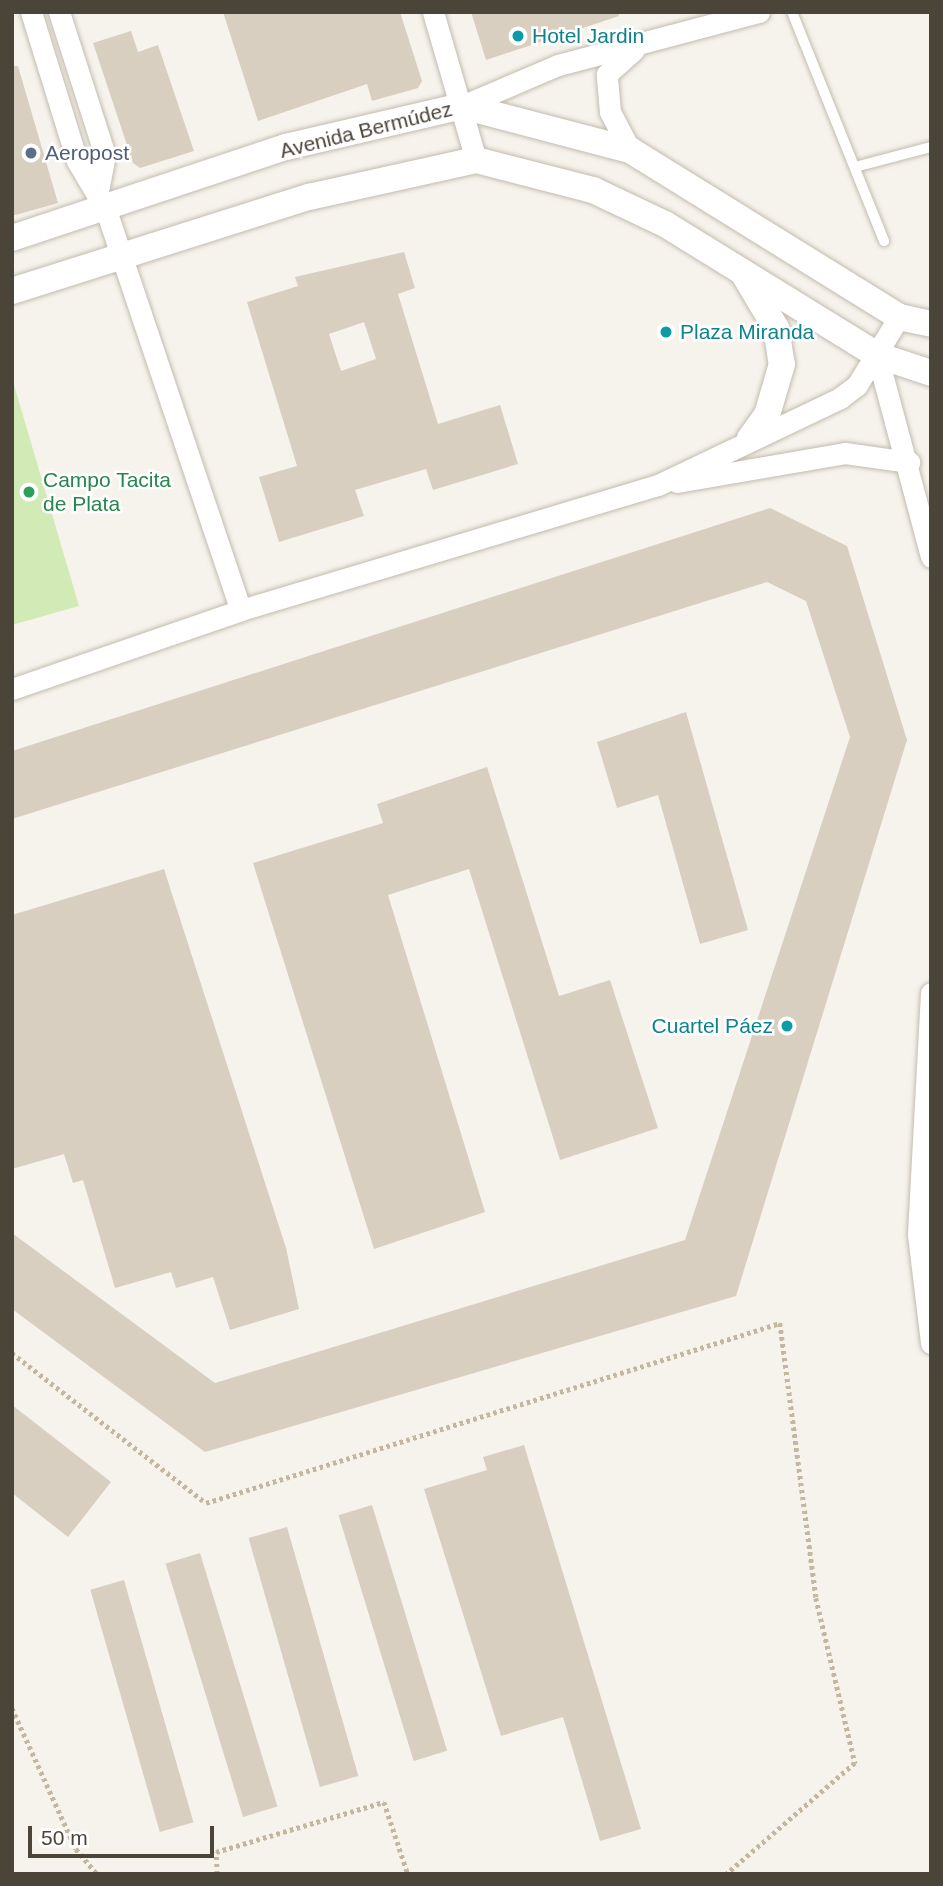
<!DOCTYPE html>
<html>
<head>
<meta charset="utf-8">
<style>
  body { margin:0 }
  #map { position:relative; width:943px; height:1886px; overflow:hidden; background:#f6f3ec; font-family:Helvetica,sans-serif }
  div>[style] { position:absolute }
  .green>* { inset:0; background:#d2eab5 }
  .building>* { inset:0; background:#d8cfc1; transform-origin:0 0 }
  .path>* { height:4.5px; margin-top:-2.25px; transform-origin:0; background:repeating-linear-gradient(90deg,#c4b79f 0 3.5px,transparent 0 7px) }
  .roads { filter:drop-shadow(0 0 2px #c2bbae) drop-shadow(0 0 2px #c2bbae) }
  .service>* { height:10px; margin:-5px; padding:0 5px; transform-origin:5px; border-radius:5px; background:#fff }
  .minor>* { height:21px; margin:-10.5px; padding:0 10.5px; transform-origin:10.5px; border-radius:10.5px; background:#fff }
  .tertiary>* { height:26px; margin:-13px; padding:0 13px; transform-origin:13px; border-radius:13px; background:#fff }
  .dots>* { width:19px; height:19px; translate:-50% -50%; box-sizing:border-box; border:4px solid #fff; border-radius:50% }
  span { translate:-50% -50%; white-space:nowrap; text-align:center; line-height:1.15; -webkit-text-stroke:5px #fff; paint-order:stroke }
  .culture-label { font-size:21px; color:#0d838f }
  .left { translate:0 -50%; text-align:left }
  .right { translate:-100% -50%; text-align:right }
  .street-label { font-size:21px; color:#4b4439 }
  .service-label { font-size:21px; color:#4e5e75 }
  .leisure-label { font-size:21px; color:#27864d }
  .frame { position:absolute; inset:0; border:14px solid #4b4439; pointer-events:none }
  .scale { position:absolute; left:28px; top:1826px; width:186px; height:32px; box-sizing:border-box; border:4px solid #4b4439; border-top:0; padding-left:9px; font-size:21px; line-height:24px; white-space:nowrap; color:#4b4439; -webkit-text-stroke:5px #fff; paint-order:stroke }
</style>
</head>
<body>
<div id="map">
  <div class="green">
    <div style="clip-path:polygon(12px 378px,79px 606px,12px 625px)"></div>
  </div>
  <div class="building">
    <div style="clip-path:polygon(223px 12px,400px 12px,422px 81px,418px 88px,372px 101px,367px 84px,258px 121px)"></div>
    <div style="clip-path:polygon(471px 12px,618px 12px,619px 16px,486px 60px)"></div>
    <div style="clip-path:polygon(131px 31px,138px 52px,158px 45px,194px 151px,140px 168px,133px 163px,93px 43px)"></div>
    <div style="clip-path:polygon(12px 66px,18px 66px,58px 203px,12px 216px)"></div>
    <div style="clip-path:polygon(evenodd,404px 252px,415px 288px,398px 294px,438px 424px,500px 405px,518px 464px,433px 490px,426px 469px,355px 490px,364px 516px,279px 542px,259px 477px,297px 466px,247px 302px,298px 286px,295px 277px,404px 252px,364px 322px,376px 359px,341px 371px,329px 334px,364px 322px)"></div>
    <div style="clip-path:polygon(770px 508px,847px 546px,907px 740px,736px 1296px,205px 1452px,12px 1309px,12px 1233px,215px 1383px,685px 1240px,850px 737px,806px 601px,767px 582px,12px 819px,12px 751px)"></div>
    <div style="clip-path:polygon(686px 712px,748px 930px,700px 944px,658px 795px,617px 808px,597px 742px)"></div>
    <div style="clip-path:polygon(487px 767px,559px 996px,610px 980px,658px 1128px,560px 1160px,469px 869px,388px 895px,485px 1212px,374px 1249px,253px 863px,383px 823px,377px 804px)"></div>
    <div style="clip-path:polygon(164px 869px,286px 1248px,299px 1309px,230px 1330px,213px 1277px,176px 1288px,171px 1272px,115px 1288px,83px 1180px,73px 1183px,64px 1154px,12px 1169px,12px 915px)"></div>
    <div style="clip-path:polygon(12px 1405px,111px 1482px,68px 1537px,12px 1493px)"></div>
    <div style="clip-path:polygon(524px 1445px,641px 1829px,600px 1841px,563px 1717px,501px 1736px,424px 1489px,487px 1470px,483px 1457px)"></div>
    <div style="left:372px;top:1505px;width:257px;height:35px;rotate:73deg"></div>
    <div style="left:287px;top:1527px;width:259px;height:40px;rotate:74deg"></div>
    <div style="left:200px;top:1553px;width:265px;height:36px;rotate:73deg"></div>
    <div style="left:124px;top:1580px;width:252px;height:35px;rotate:74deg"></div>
  </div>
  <div class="path">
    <div style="left:12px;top:1353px;width:245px;rotate:37.7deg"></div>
    <div style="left:206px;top:1503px;width:602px;rotate:-17.41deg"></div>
    <div style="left:780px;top:1323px;width:277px;rotate:82.5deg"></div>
    <div style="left:816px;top:1598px;width:170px;rotate:76.7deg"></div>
    <div style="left:855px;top:1763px;width:169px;rotate:139.1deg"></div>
    <div style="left:12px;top:1708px;width:155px;rotate:65.6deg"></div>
    <div style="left:76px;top:1849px;width:33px;rotate:50deg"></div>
    <div style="left:217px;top:1874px;width:22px;rotate:-93deg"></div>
    <div style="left:216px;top:1852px;width:175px;rotate:-16.6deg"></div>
    <div style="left:384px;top:1802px;width:76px;rotate:71.6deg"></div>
  </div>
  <div class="roads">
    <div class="service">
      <div style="left:792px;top:12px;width:247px;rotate:68.1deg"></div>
      <div style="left:855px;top:167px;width:79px;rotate:-14.7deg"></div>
    </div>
    <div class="minor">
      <div style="left:31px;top:12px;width:156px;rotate:72.8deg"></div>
      <div style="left:77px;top:161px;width:57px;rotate:59.4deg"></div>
      <div style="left:106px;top:210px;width:422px;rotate:71.4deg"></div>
      <div style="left:59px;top:12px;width:150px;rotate:72.2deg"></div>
      <div style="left:105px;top:155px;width:36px;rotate:101deg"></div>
      <div style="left:433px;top:12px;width:154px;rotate:73.8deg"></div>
      <div style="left:462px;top:106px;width:104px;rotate:-23.1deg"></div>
      <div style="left:558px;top:65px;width:208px;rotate:-14.8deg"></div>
      <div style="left:630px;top:150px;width:43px;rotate:-117.8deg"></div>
      <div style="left:610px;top:112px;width:38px;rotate:-95deg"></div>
      <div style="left:607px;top:74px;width:36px;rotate:-42deg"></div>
      <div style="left:877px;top:355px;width:209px;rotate:75deg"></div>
      <div style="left:677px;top:482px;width:170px;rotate:-9.8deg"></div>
      <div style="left:845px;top:453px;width:65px;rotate:8deg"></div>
      <div style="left:12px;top:689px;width:242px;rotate:-19deg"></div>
      <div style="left:241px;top:610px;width:435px;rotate:-16.7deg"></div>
      <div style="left:658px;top:485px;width:202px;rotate:-25.5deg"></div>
      <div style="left:840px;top:398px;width:21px;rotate:-37deg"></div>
      <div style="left:857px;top:385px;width:80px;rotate:-58.3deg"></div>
      <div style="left:931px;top:993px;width:242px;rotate:93.1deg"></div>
      <div style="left:918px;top:1235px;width:109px;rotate:83.1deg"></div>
    </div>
    <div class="tertiary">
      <div style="left:12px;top:238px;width:289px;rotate:-18.4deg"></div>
      <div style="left:286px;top:147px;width:181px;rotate:-13.1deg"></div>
      <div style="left:462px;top:106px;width:174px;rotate:14.7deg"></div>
      <div style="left:630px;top:150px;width:317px;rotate:31.8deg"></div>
      <div style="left:899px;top:317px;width:33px;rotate:12deg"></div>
      <div style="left:745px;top:276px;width:61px;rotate:59.2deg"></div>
      <div style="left:776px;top:328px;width:36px;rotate:81deg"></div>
      <div style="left:782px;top:364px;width:53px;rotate:106.4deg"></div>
      <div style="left:767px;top:415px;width:29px;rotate:126deg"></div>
      <div style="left:12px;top:291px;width:312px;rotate:-17.6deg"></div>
      <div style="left:309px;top:197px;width:171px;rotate:-12.5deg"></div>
      <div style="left:476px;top:160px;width:121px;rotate:14.4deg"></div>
      <div style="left:593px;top:190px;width:80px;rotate:25.3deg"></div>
      <div style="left:665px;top:224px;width:249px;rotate:31.7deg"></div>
      <div style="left:877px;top:355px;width:57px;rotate:18.4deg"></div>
    </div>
  </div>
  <div class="dots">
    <div style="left:518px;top:36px;background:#0f9aa8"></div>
    <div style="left:31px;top:153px;background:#5c6f8a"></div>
    <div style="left:666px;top:332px;background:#0f9aa8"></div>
    <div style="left:29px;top:492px;background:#2e9e5b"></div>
    <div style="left:787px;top:1026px;background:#0f9aa8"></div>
  </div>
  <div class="culture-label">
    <span class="left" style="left:532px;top:36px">Hotel Jardin</span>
    <span class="left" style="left:680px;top:332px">Plaza Miranda</span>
    <span class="right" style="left:773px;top:1026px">Cuartel Páez</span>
  </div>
  <div class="street-label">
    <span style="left:366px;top:130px;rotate:-14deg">Avenida Bermúdez</span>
  </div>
  <div class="service-label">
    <span class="left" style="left:45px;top:153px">Aeropost</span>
  </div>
  <div class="leisure-label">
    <span class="left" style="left:43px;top:492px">Campo Tacita<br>de Plata</span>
  </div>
  <div class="frame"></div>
  <div class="scale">50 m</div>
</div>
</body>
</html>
